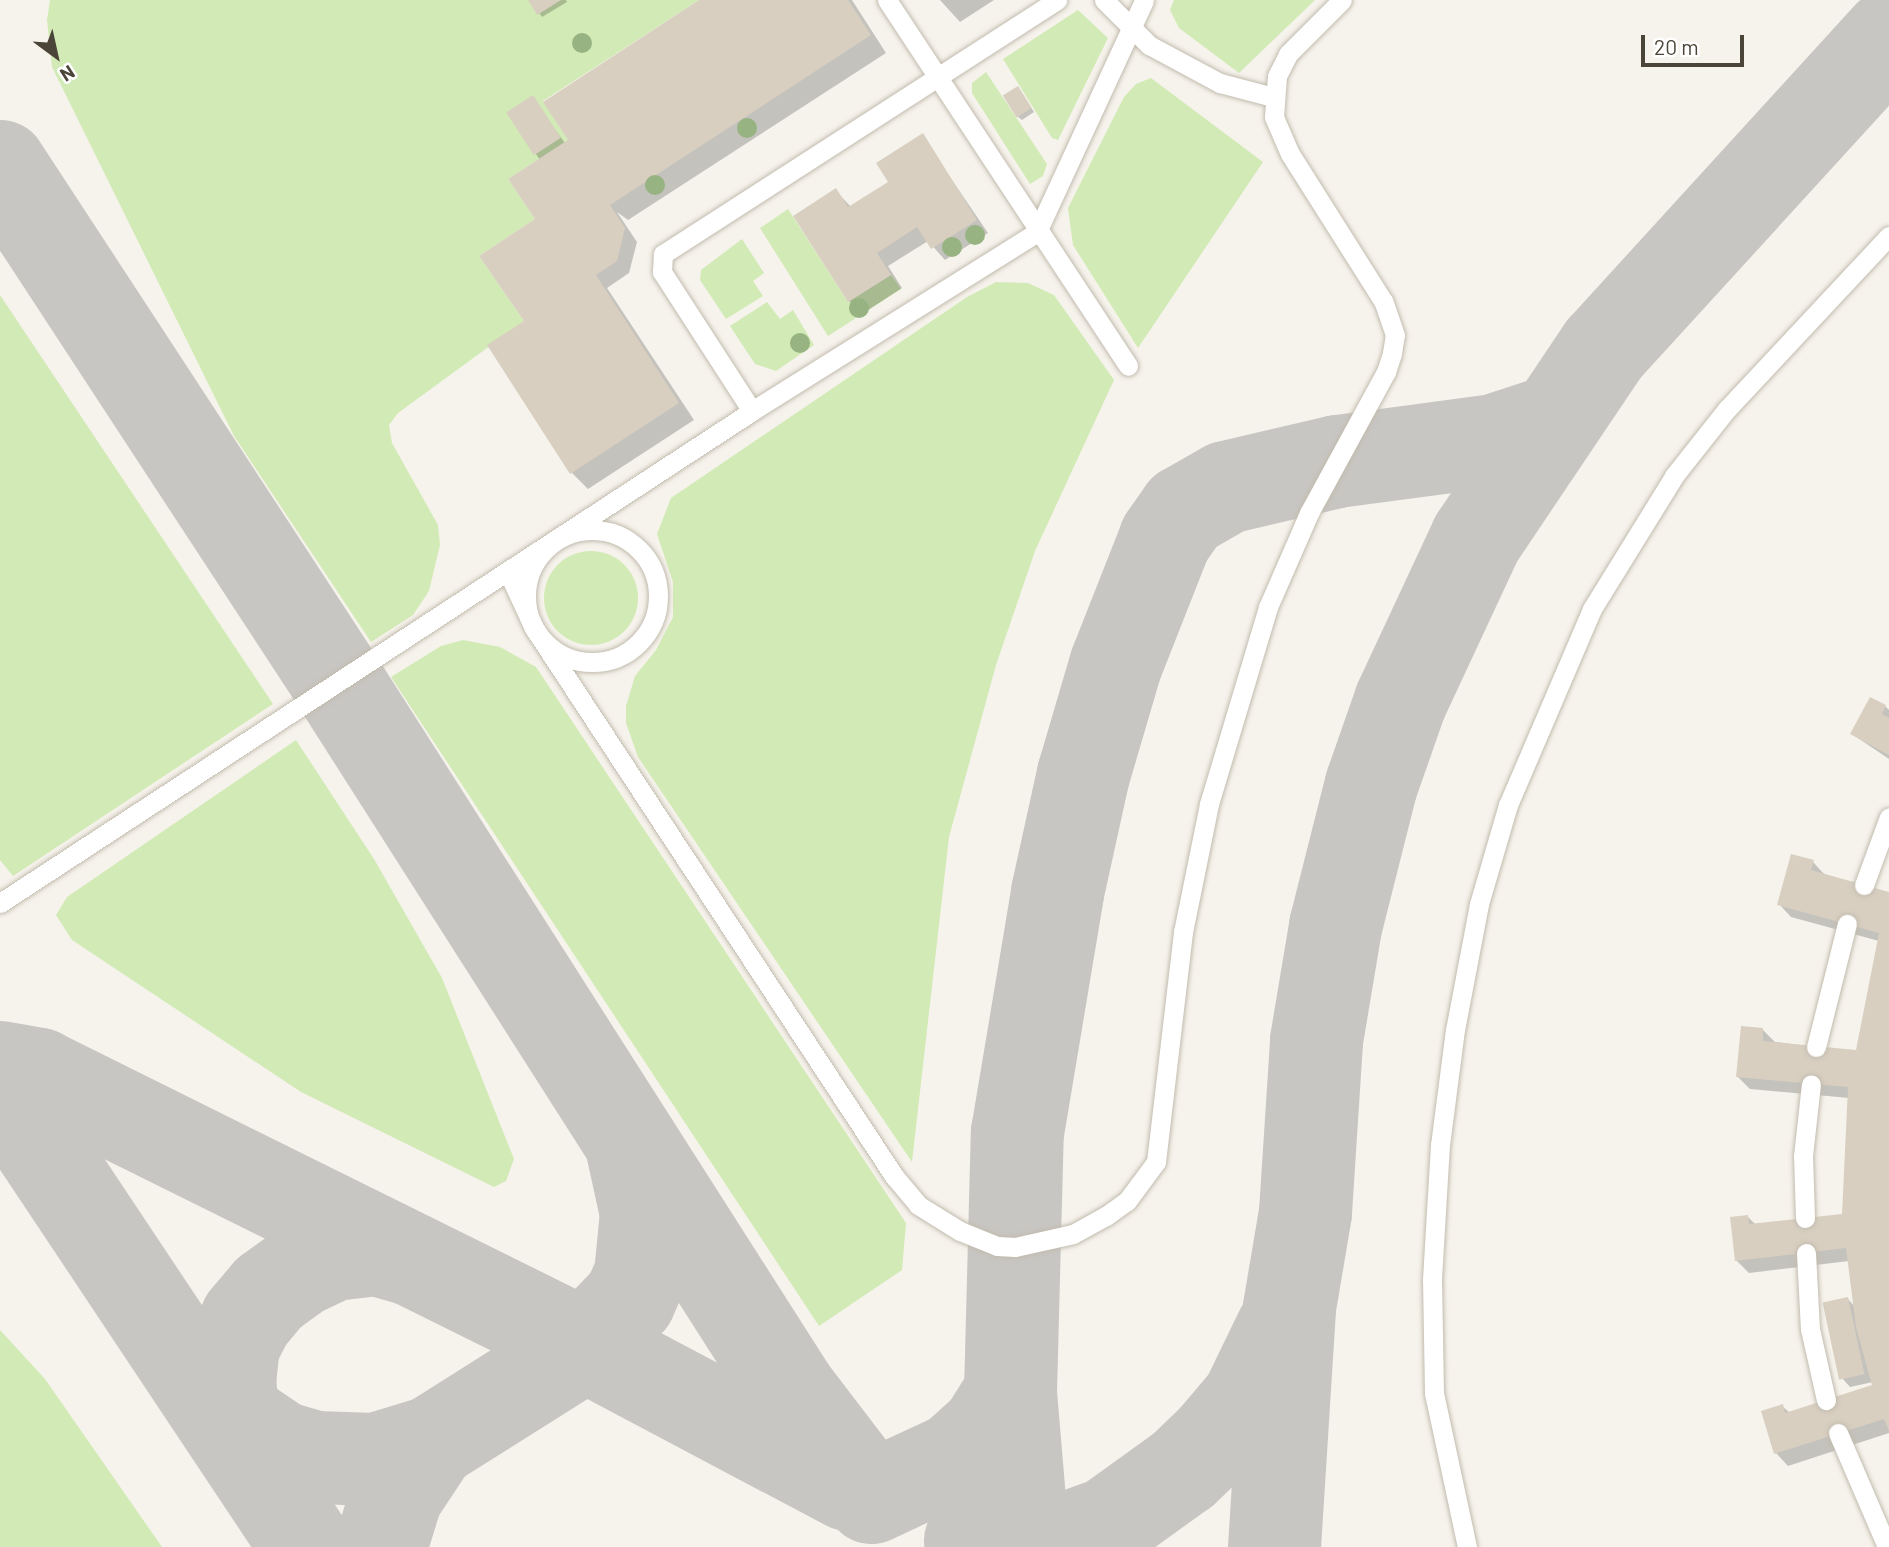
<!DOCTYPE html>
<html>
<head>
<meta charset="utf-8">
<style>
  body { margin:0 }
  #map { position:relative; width:1889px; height:1547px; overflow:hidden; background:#f6f3ec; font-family:Barlow,sans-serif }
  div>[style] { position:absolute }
  .green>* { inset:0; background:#d2eab5 }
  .round { border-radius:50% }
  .shadow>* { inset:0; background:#0003 }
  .taxiway>* { height:93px; margin:-46.5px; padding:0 46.5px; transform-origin:46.5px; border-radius:46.5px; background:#c8c6c3 }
  .building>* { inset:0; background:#d8cfc1; transform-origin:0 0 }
  .roads { filter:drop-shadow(0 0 2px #c2bbae) drop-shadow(0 0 2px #c2bbae) }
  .lane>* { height:19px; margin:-9.5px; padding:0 9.5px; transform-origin:9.5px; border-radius:9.5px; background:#fff }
  .lane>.ring { margin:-9.5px; padding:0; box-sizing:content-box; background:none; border:19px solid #fff; border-radius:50% }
  .trees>* { width:20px; height:20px; margin:-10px; border-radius:50%; background:#97b381 }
  span { translate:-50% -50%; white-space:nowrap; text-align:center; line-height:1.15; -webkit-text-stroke:5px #fff; paint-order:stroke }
  .north { position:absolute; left:21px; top:21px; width:70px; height:70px; -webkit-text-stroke:5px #fff; paint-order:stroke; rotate:147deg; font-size:19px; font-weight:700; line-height:28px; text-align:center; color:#4b4439 }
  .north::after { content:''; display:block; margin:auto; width:24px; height:32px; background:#4b4439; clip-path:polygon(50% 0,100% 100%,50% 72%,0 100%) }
  .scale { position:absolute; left:1641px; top:35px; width:103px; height:32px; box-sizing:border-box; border:4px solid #4b4439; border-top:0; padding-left:9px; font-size:21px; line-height:24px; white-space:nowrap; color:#4b4439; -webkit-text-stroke:5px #fff; paint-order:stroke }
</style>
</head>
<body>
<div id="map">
  <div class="green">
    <div style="clip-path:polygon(50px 0,699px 0,543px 101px,568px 140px,508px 179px,535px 219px,479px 256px,524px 321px,398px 413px,389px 425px,392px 443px,438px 525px,440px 545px,429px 591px,413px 615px,371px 642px,234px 436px,52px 67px,47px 20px)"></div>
    <div style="clip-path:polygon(1174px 0,1315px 0,1239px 73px,1179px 28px,1170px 10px)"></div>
    <div style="clip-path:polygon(1078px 10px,1108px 38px,1058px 140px,1052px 138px,1003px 59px)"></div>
    <div style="clip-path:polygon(986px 72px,1047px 164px,1043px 176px,1030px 184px,972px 93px,972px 83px)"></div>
    <div style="clip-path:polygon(1151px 78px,1263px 162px,1138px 348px,1073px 245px,1068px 208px,1124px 97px,1136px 84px)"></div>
    <div style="clip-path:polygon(788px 209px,848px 302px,891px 275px,901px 289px,828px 336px,760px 228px)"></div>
    <div style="clip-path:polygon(742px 239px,764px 273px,753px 281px,763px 296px,726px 319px,700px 280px,701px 270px)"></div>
    <div style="clip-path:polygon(996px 282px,1028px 283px,1054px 295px,1114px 380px,1035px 551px,996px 665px,949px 837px,912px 1162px,638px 757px,626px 723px,626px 706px,635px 676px,656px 650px,673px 617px,673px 582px,657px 534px,671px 498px,967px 297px)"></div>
    <div style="clip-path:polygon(0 295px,273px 704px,13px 876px,0 860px)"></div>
    <div style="clip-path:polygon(767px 302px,780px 319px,793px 310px,814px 345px,776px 371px,755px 364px,730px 326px)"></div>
    <div class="round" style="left:544px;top:551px;width:94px;height:94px"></div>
    <div style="clip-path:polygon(463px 640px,500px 647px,536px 667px,906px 1223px,902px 1270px,819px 1326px,391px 677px,441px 646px)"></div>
    <div style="clip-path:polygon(296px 740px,374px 859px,442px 978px,514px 1159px,506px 1181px,494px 1187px,301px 1092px,72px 940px,56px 915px,67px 897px)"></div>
    <div style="clip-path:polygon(0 1330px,45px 1379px,162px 1547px,0 1547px)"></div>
  </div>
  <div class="shadow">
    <div style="clip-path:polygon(530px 0,566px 0,567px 2px,542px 17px)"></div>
    <div style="clip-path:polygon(702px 0,852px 0,886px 53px,628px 220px,617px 212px,637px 242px,629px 273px,607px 288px,694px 420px,588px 489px,572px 473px,526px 322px,540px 160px,508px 113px,532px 98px,565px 143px)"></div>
    <div style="clip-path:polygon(940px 0,994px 0,960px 22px)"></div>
    <div style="clip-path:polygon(1021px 92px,1034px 112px,1022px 120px,1018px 117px)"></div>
    <div style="clip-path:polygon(922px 136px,988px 233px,945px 260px,928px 241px,888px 266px,902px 288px,862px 314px,849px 301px,836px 191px,851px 207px,890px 182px)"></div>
    <div style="clip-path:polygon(1885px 706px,1889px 710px,1889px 759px,1852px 734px)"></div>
    <div style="clip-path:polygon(1813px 862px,1825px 875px,1889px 893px,1889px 1433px,1788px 1466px,1776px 1453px,1782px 1406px,1790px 1413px,1874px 1386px,1873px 1382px,1850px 1387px,1842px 1378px,1848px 1299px,1855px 1307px,1849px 1261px,1749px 1273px,1736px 1260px,1747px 1216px,1756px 1225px,1844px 1215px,1849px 1098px,1750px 1089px,1738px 1077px,1763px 1030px,1775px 1042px,1857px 1052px,1879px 941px,1791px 917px,1779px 904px)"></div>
  </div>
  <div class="taxiway">
    <div style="left:0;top:166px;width:615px;rotate:56.8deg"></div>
    <div style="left:337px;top:681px;width:842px;rotate:57.46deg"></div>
    <div style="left:790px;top:1391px;width:133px;rotate:52.6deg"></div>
    <div style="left:871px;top:1497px;width:93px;rotate:-24.9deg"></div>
    <div style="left:955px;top:1458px;width:42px;rotate:-42.1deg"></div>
    <div style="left:986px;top:1430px;width:45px;rotate:-57.7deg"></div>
    <div style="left:0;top:1067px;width:39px;rotate:10deg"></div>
    <div style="left:38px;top:1074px;width:610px;rotate:26.36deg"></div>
    <div style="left:585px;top:1345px;width:297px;rotate:27.9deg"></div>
    <div style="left:0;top:1086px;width:554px;rotate:56.34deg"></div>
    <div style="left:211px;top:1400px;width:83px;rotate:34.3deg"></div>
    <div style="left:280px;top:1447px;width:36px;rotate:16deg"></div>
    <div style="left:315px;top:1457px;width:60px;rotate:1.9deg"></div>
    <div style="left:375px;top:1459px;width:59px;rotate:-16.9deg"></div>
    <div style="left:431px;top:1442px;width:182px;rotate:-32.2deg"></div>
    <div style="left:585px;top:1345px;width:64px;rotate:-46.3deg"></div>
    <div style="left:629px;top:1299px;width:27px;rotate:-66deg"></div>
    <div style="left:640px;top:1274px;width:61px;rotate:-84.4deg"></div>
    <div style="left:646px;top:1213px;width:66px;rotate:-102.3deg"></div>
    <div style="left:247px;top:1453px;width:38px;rotate:-112deg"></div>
    <div style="left:233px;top:1418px;width:36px;rotate:-96deg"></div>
    <div style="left:229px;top:1382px;width:37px;rotate:-84deg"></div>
    <div style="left:233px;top:1345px;width:29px;rotate:-63deg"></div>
    <div style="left:246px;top:1319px;width:35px;rotate:-50deg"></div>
    <div style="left:269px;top:1292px;width:37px;rotate:-36deg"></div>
    <div style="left:299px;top:1270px;width:38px;rotate:-25deg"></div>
    <div style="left:333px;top:1254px;width:43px;rotate:-6.6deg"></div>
    <div style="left:376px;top:1249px;width:36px;rotate:16deg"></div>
    <div style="left:970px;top:1540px;width:88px;rotate:0.7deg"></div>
    <div style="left:1058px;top:1541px;width:53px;rotate:-19.8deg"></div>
    <div style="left:1108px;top:1523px;width:92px;rotate:-35.8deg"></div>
    <div style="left:1183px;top:1469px;width:43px;rotate:-44.1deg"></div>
    <div style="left:1214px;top:1439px;width:51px;rotate:-49.8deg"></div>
    <div style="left:1247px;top:1400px;width:78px;rotate:-64.1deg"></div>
    <div style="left:380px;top:1547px;width:54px;rotate:-72.9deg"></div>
    <div style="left:396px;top:1495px;width:64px;rotate:-56.6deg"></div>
    <div style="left:1023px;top:1547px;width:156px;rotate:-94.8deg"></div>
    <div style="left:1010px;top:1392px;width:260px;rotate:-88.5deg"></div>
    <div style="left:1017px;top:1132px;width:243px;rotate:-80.5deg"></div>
    <div style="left:1057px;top:892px;width:121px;rotate:-77.6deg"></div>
    <div style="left:1083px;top:774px;width:114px;rotate:-73.6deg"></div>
    <div style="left:1115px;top:665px;width:136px;rotate:-68.5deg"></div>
    <div style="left:1165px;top:538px;width:33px;rotate:-55deg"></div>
    <div style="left:1184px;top:511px;width:48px;rotate:-29.7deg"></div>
    <div style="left:1226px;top:487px;width:114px;rotate:-13.2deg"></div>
    <div style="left:1337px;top:461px;width:158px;rotate:-7.6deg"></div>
    <div style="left:1494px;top:440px;width:61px;rotate:-18.1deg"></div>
    <div style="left:1274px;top:1547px;width:240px;rotate:-86.4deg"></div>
    <div style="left:1289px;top:1307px;width:96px;rotate:-80.4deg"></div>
    <div style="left:1305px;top:1212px;width:172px;rotate:-86.3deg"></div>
    <div style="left:1316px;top:1040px;width:116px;rotate:-80.5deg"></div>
    <div style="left:1335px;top:926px;width:146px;rotate:-75.8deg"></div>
    <div style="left:1371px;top:784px;width:88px;rotate:-70.7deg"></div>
    <div style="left:1400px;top:701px;width:180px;rotate:-65deg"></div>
    <div style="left:1476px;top:538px;width:228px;rotate:-56.1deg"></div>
    <div style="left:1603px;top:349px;width:424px;rotate:-47.6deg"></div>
  </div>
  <div class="building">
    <div style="clip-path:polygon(528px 0,561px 0,537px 15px)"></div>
    <div style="clip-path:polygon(699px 0,848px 0,871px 35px,610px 205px,625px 228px,617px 261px,596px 275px,679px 403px,570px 474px,487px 345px,524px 321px,479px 256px,535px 219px,508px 179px,568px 140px,543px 102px)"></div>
    <div style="left:1018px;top:86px;width:26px;height:18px;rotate:58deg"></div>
    <div style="left:533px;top:95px;width:51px;height:32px;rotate:57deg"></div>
    <div style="clip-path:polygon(923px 133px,977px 220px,931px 249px,917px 227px,877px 253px,891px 275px,848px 302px,793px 216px,836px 188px,848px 207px,888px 182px,876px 163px)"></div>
    <div style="clip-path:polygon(1870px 697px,1886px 705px,1882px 714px,1889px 718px,1889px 755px,1850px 734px)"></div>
    <div style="clip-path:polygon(1791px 854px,1814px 860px,1811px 870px,1889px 892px,1889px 1431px,1884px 1419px,1774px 1454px,1761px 1411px,1783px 1404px,1785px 1413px,1872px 1385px,1856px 1327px,1846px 1248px,1735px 1261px,1730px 1217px,1748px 1215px,1749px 1224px,1842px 1214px,1848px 1087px,1736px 1077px,1741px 1026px,1763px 1028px,1763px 1041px,1856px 1050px,1879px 933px,1777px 905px)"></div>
    <div style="left:1848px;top:1297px;width:79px;height:26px;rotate:78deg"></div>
  </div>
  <div class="roads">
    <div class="lane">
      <div style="left:887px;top:0;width:438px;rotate:56.6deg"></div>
      <div style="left:1104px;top:0;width:64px;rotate:45deg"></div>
      <div style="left:1149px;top:45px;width:81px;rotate:28.2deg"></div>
      <div style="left:1220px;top:83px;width:55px;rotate:14.8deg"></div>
      <div style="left:752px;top:411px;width:166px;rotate:-122.9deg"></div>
      <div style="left:662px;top:272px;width:18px;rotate:-87deg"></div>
      <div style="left:663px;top:254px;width:469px;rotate:-32.8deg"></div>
      <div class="ring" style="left:526px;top:530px;width:113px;height:113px"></div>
      <div style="left:508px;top:572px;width:62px;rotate:65.1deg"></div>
      <div style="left:534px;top:628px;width:656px;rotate:56.7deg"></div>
      <div style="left:894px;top:1176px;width:38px;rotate:50deg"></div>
      <div style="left:918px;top:1205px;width:49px;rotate:31.8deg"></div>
      <div style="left:960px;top:1231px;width:40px;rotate:22deg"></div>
      <div style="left:997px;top:1246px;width:18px;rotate:3deg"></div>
      <div style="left:1015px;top:1247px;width:59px;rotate:-12.6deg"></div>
      <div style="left:1073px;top:1234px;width:38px;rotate:-29deg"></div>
      <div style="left:1106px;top:1216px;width:26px;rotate:-36deg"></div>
      <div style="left:1127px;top:1201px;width:49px;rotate:-53.4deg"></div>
      <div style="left:1156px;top:1162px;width:232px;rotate:-83.3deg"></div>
      <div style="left:1183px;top:932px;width:131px;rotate:-78.5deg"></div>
      <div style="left:1209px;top:804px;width:206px;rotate:-73.3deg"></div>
      <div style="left:1268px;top:607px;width:103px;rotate:-66.4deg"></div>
      <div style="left:1309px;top:513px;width:161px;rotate:-61.4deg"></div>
      <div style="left:1386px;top:372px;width:20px;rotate:-72deg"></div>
      <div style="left:1392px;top:353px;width:18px;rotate:-81deg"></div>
      <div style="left:1395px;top:335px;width:36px;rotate:-109deg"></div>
      <div style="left:1383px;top:301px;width:174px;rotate:-122.3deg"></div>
      <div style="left:1290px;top:154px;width:40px;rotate:-113.4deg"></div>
      <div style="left:1274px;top:117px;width:41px;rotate:-85.8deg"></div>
      <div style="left:1277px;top:76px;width:25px;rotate:-63deg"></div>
      <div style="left:1288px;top:54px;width:76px;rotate:-45deg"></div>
      <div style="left:1864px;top:885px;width:72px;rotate:-69.8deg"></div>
      <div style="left:0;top:903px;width:899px;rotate:-33.19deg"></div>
      <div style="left:752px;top:411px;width:337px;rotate:-32.1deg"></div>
      <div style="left:1037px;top:232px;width:255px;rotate:-65.2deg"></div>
      <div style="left:1816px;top:1047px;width:127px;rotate:-75.9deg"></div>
      <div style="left:1805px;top:1218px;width:62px;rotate:-91.8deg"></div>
      <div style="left:1803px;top:1156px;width:72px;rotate:-83.7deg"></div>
      <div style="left:1806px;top:1253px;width:76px;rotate:87deg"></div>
      <div style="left:1810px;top:1329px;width:73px;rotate:77.3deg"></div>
      <div style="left:1838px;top:1433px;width:124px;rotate:66.7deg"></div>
      <div style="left:1467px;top:1547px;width:157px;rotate:-102.1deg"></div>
      <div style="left:1434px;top:1393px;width:114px;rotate:-91deg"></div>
      <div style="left:1432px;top:1279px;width:134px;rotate:-86.6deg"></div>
      <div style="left:1440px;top:1145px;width:116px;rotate:-82.6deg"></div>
      <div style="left:1455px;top:1030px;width:128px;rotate:-79.2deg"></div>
      <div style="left:1479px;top:904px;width:103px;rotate:-73.7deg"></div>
      <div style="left:1508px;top:805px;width:213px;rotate:-66.8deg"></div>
      <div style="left:1592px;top:609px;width:156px;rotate:-58.3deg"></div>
      <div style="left:1674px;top:476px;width:85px;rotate:-51.7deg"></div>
      <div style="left:1727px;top:409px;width:237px;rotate:-46.9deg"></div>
    </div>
  </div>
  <div class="trees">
    <div style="left:582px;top:43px"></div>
    <div style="left:747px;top:128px"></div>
    <div style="left:655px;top:185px"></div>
    <div style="left:975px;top:235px"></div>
    <div style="left:952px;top:247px"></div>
    <div style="left:859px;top:308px"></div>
    <div style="left:800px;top:343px"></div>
  </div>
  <div class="north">N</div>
  <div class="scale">20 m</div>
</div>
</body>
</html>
